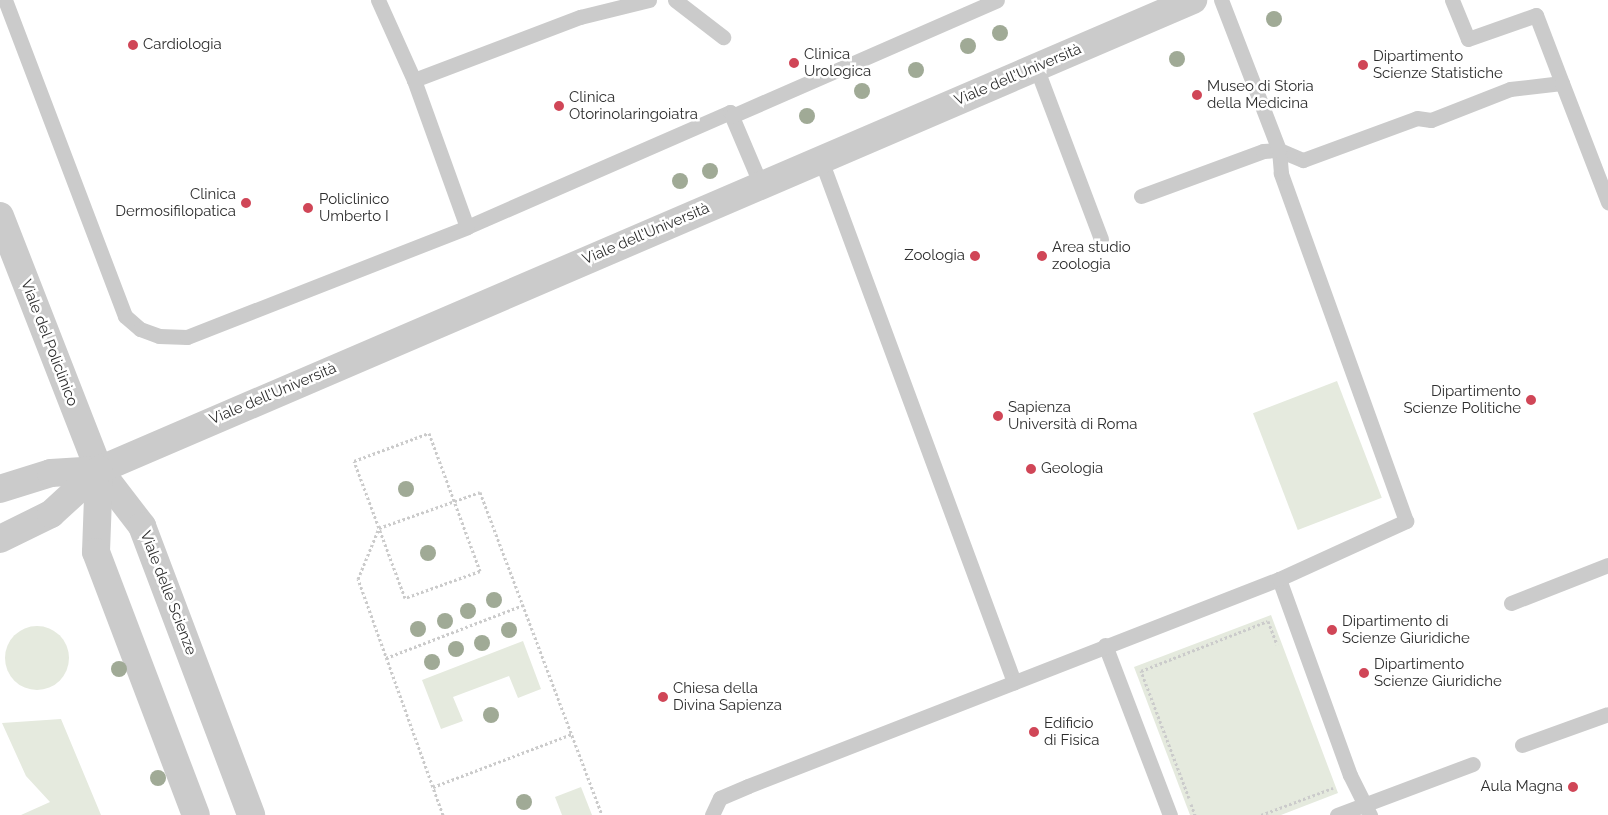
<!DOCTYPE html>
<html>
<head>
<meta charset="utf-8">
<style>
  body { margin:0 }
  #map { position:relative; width:1608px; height:815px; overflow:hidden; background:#fff; font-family:Raleway,sans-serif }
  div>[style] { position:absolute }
  .green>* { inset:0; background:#e5eade; transform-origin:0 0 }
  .round { border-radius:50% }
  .path>* { height:3px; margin-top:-1.5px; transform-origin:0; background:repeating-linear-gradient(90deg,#cbcbcb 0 2.5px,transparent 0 5px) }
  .service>* { height:15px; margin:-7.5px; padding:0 7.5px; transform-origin:7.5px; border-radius:7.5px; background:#cbcbcb }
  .minor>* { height:28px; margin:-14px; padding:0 14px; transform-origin:14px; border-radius:14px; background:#cbcbcb }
  .tertiary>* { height:28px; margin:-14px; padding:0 14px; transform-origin:14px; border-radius:14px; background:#cbcbcb }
  .trees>* { width:16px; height:16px; margin:-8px; border-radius:50%; background:#a0aa96 }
  .dots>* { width:14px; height:14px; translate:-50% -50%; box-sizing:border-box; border:2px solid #fff; border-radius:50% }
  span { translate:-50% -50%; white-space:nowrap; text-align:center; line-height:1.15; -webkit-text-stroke:5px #fff; paint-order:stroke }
  .poi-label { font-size:15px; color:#2e2e2e }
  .left { translate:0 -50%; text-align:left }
  .right { translate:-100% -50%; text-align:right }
  .street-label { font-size:15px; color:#2e2e2e }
</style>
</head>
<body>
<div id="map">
  <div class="green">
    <div style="left:1337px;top:381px;width:125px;height:90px;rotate:69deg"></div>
    <div style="clip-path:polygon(1271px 615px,1338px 793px,1281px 815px,1190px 815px,1134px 667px)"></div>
    <div class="round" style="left:5px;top:626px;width:64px;height:64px"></div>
    <div style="clip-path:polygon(523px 641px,541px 689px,518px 698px,509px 676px,453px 697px,463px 721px,441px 729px,422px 680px)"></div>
    <div style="clip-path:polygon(61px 719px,101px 815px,21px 815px,50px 802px,26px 776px,2px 723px)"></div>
    <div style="clip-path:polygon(581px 787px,592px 815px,562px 815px,555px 797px)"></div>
  </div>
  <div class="path">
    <div style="left:429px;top:433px;width:147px;rotate:69.7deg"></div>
    <div style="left:480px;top:571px;width:80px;rotate:160.2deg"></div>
    <div style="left:405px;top:598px;width:146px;rotate:-110.4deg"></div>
    <div style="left:354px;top:461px;width:80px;rotate:-20.5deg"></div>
    <div style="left:386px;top:658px;width:147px;rotate:-21.1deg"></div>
    <div style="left:433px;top:787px;width:149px;rotate:-20.9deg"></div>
    <div style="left:1189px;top:798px;width:136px;rotate:-110.7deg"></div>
    <div style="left:1141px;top:671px;width:136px;rotate:-21.5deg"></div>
    <div style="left:1268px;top:621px;width:25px;rotate:69deg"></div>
    <div style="left:1191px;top:804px;width:12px;rotate:70deg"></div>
    <div style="left:443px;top:815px;width:251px;rotate:-109.8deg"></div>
    <div style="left:358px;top:579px;width:55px;rotate:-67.6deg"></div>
    <div style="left:379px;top:528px;width:107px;rotate:-19.6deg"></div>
    <div style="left:480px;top:492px;width:345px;rotate:69.3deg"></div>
    <div style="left:1261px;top:815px;width:77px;rotate:-20.6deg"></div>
  </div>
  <div class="service">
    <div style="left:5px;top:0;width:338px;rotate:69.2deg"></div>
    <div style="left:125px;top:316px;width:20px;rotate:41deg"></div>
    <div style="left:140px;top:329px;width:20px;rotate:20deg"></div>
    <div style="left:159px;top:336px;width:28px;rotate:2deg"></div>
    <div style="left:187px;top:337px;width:301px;rotate:-21.4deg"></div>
    <div style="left:467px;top:227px;width:287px;rotate:-23.6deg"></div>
    <div style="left:730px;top:112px;width:79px;rotate:67deg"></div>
    <div style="left:378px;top:0;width:88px;rotate:65.8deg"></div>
    <div style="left:414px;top:80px;width:156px;rotate:70.2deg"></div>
    <div style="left:675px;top:0;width:61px;rotate:37.6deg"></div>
    <div style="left:1452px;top:0;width:42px;rotate:67.7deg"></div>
    <div style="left:1468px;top:39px;width:72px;rotate:-19.4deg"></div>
    <div style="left:1536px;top:15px;width:73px;rotate:69.1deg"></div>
    <div style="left:1036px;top:67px;width:184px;rotate:69.3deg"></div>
    <div style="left:414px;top:80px;width:178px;rotate:-20.8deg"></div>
    <div style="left:580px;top:17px;width:71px;rotate:-13.8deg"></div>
    <div style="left:732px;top:116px;width:289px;rotate:-23.6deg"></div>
    <div style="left:821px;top:160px;width:557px;rotate:69.71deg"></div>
    <div style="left:1141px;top:196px;width:130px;rotate:-20.2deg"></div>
    <div style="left:1263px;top:151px;width:16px;rotate:-4deg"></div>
    <div style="left:1279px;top:150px;width:26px;rotate:23deg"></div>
    <div style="left:1303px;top:160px;width:121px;rotate:-20.2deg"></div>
    <div style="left:1417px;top:118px;width:14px;rotate:8deg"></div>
    <div style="left:1431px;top:120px;width:85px;rotate:-21.4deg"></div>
    <div style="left:1510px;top:89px;width:52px;rotate:-6.6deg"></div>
    <div style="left:1562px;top:83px;width:128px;rotate:68.9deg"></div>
    <div style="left:1279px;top:579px;width:208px;rotate:70.1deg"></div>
    <div style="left:1350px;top:775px;width:45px;rotate:63.4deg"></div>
    <div style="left:1511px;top:603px;width:104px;rotate:-21.4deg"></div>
    <div style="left:1105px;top:645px;width:182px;rotate:69.1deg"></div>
    <div style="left:1522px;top:745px;width:91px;rotate:-19.8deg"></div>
    <div style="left:712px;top:815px;width:19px;rotate:-65deg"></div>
    <div style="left:720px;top:798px;width:30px;rotate:-23deg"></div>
    <div style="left:748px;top:786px;width:570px;rotate:-21.3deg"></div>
    <div style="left:1279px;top:579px;width:140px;rotate:-24.5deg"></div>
    <div style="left:1406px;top:521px;width:370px;rotate:-109.8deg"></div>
    <div style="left:1281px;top:173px;width:23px;rotate:-95deg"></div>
    <div style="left:1279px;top:150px;width:161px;rotate:-111.1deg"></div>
    <div style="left:1337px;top:815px;width:145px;rotate:-20.6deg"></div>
  </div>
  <div class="minor">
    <div style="left:0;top:216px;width:273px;rotate:68.7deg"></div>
    <div style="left:99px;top:470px;width:71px;rotate:52.5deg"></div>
    <div style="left:142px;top:526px;width:309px;rotate:69.3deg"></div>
    <div style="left:99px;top:470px;width:82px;rotate:92.1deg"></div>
    <div style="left:96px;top:552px;width:281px;rotate:69.2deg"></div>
  </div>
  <div class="tertiary">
    <div style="left:0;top:489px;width:53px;rotate:-17.4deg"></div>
    <div style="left:51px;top:473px;width:48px;rotate:-3.6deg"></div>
    <div style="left:99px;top:470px;width:1191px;rotate:-23.25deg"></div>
    <div style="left:0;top:539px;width:57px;rotate:-26.1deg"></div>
    <div style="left:51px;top:514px;width:65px;rotate:-42.5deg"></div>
  </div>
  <div class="trees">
    <div style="left:1274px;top:19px"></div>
    <div style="left:1000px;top:33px"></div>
    <div style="left:968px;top:46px"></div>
    <div style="left:1177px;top:59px"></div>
    <div style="left:916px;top:70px"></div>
    <div style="left:862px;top:91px"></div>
    <div style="left:807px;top:116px"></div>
    <div style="left:710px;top:171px"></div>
    <div style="left:680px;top:181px"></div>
    <div style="left:406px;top:489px"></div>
    <div style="left:428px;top:553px"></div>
    <div style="left:494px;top:600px"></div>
    <div style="left:468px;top:611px"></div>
    <div style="left:445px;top:621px"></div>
    <div style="left:418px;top:629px"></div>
    <div style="left:509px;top:630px"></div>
    <div style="left:482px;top:643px"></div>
    <div style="left:456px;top:649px"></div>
    <div style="left:432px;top:662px"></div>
    <div style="left:119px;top:669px"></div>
    <div style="left:491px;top:715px"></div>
    <div style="left:158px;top:778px"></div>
    <div style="left:524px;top:802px"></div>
  </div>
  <div class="dots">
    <div style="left:133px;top:45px;background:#d04657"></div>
    <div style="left:794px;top:63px;background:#d04657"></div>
    <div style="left:1363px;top:65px;background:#d04657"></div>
    <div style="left:1197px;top:95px;background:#d04657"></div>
    <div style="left:559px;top:106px;background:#d04657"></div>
    <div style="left:246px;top:203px;background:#d04657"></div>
    <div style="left:308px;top:208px;background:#d04657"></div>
    <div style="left:975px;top:256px;background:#d04657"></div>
    <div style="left:1042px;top:256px;background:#d04657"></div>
    <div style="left:1531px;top:400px;background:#d04657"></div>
    <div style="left:998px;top:416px;background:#d04657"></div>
    <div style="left:1031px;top:469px;background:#d04657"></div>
    <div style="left:1332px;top:630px;background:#d04657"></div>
    <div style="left:1364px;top:673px;background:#d04657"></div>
    <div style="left:663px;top:697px;background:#d04657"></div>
    <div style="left:1034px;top:732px;background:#d04657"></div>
    <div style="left:1573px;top:787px;background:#d04657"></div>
  </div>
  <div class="poi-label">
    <span class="left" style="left:143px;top:45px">Cardiologia</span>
    <span class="left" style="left:804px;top:63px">Clinica<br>Urologica</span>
    <span class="left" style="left:1373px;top:65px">Dipartimento<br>Scienze Statistiche</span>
    <span class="left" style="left:1207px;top:95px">Museo di Storia<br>della Medicina</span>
    <span class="left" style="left:569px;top:106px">Clinica<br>Otorinolaringoiatra</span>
    <span class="right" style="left:236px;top:203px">Clinica<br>Dermosifilopatica</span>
    <span class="left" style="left:319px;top:208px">Policlinico<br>Umberto I</span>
    <span class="left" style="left:1052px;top:256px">Area studio<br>zoologia</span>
    <span class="right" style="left:965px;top:256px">Zoologia</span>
    <span class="right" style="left:1521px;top:400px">Dipartimento<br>Scienze Politiche</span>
    <span class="left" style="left:1008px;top:416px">Sapienza<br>Università di Roma</span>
    <span class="left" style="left:1041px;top:469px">Geologia</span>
    <span class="left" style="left:1342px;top:630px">Dipartimento di<br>Scienze Giuridiche</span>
    <span class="left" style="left:1374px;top:673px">Dipartimento<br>Scienze Giuridiche</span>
    <span class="left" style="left:673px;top:697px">Chiesa della<br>Divina Sapienza</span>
    <span class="left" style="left:1044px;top:732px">Edificio<br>di Fisica</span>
    <span class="right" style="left:1563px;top:787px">Aula Magna</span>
  </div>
  <div class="street-label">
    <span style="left:1018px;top:75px;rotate:-23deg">Viale dell'Università</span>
    <span style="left:646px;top:234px;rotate:-23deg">Viale dell'Università</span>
    <span style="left:49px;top:343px;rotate:69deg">Viale del Policlinico</span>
    <span style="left:273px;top:394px;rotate:-23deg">Viale dell'Università</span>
    <span style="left:168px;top:593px;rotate:69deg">Viale delle Scienze</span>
  </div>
</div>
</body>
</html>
